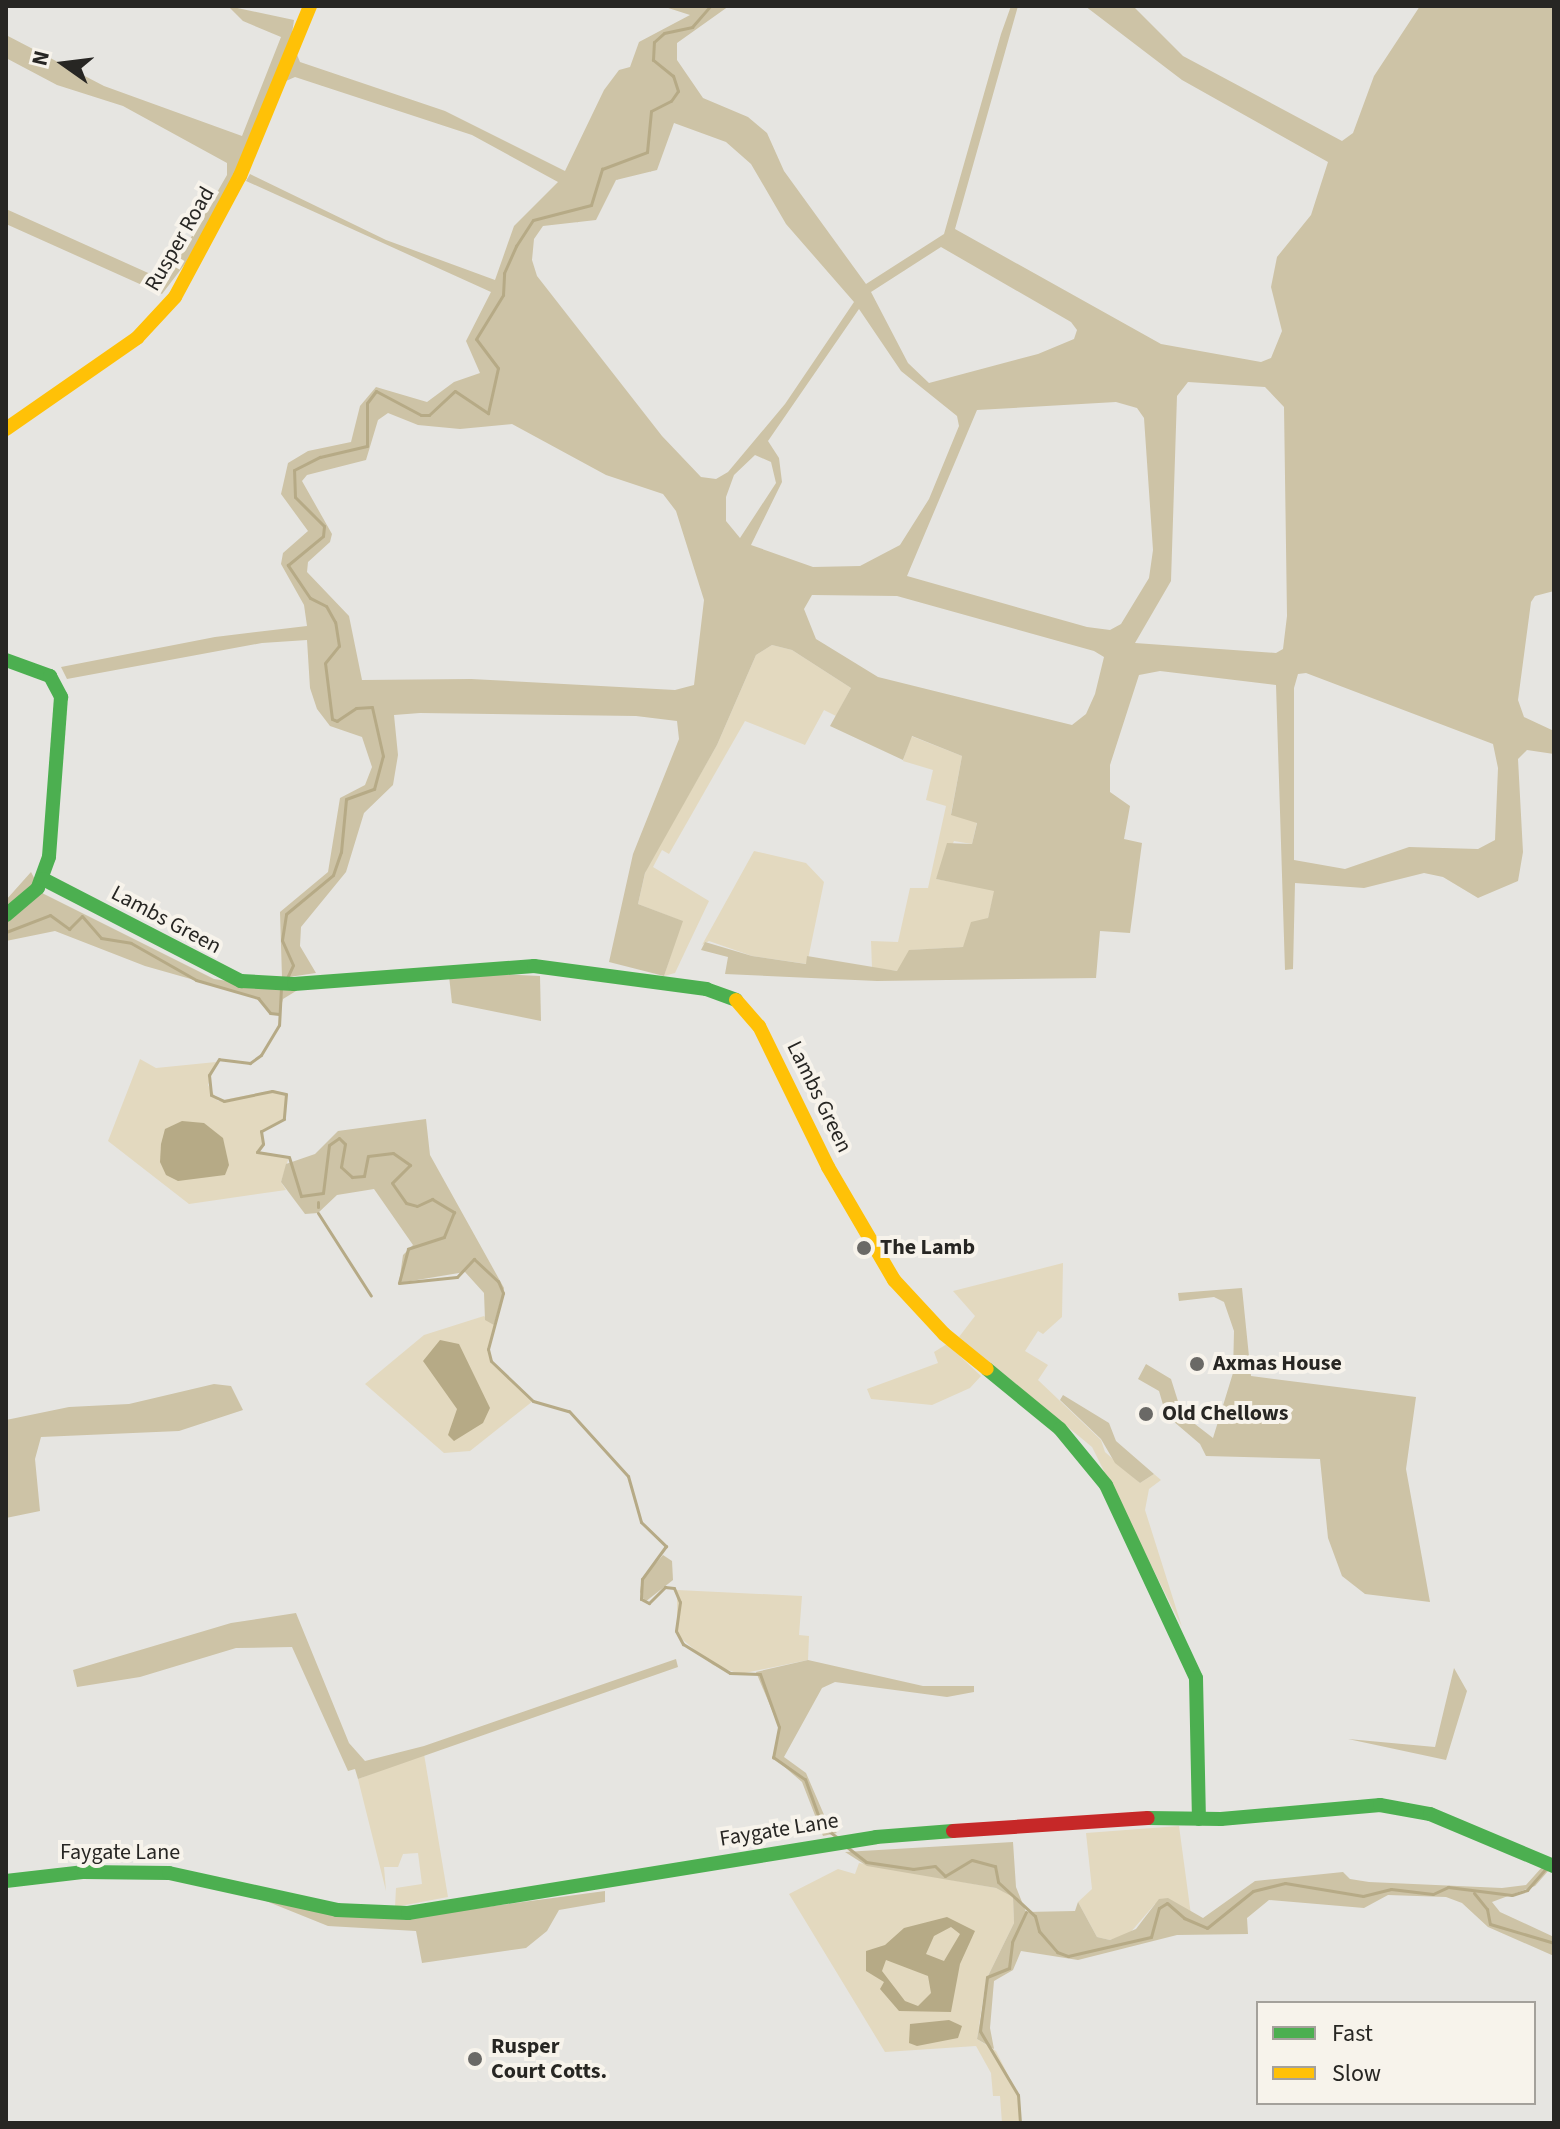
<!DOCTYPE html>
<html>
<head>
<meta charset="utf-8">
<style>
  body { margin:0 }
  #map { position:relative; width:1560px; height:2129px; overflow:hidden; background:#e6e5e1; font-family:"Source Sans 3",sans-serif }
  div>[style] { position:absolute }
  .green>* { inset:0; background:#e3d9bf }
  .forest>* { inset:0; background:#cdc3a6 }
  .water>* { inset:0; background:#b6aa86 }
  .stream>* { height:3px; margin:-1.5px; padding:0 1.5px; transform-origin:1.5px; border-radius:1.5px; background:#b6aa86 }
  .fast>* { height:14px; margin:-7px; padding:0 7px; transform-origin:7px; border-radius:7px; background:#4caf50 }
  .slow>* { height:14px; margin:-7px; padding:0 7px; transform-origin:7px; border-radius:7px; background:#ffc107 }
  .jam>* { height:14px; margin:-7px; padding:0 7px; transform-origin:7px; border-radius:7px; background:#c62828 }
  .dots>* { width:22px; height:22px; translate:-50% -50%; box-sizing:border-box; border:4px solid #f7f3eb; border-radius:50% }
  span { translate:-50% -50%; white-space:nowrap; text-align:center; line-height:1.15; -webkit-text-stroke:8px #f7f3eb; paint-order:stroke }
  .street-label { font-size:22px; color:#272623 }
  .poi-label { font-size:22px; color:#272623; font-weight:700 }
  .left { translate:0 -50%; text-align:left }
  .frame { position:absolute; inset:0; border:8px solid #272623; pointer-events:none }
  .legend { position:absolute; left:1256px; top:2001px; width:280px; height:104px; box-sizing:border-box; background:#f7f3eb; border:2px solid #a4a19b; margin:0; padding:10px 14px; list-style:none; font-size:24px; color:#272623 }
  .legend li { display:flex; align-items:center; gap:16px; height:40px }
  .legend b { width:40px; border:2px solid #a4a19b }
  .north { position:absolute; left:24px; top:24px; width:80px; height:80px; -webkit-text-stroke:6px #f7f3eb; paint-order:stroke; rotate:284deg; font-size:22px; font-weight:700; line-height:32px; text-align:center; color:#272623 }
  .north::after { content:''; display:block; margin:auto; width:28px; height:36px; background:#272623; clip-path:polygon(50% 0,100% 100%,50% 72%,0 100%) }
</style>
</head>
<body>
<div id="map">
  <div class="green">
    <div style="clip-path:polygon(772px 645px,792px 650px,851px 688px,836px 716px,824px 710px,805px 745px,745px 721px,669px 854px,662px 850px,653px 867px,709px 901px,675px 973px,664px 976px,682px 921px,638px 904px,646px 869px,717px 745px,756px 655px)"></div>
    <div style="clip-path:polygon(911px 736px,962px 756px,951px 814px,977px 822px,972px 844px,954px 841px,936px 879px,995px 890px,988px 918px,963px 947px,912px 950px,898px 971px,872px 968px,871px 941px,898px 942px,910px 888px,928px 888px,946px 806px,926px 800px,933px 770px,903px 761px)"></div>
    <div style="clip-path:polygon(754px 851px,806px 863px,824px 882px,807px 964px,752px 956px,709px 941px,702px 945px)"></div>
    <div style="clip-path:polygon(140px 1059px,156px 1068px,216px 1062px,208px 1085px,218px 1101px,274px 1090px,286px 1094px,284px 1119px,261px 1131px,263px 1144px,257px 1151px,289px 1157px,281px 1182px,286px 1190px,189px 1204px,108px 1141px)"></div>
    <div style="clip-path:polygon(1063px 1263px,1062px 1317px,1043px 1334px,1038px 1331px,1025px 1351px,1048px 1365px,1038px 1380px,1101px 1440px,1105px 1452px,1140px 1483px,1154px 1474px,1161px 1480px,1149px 1489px,1145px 1510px,1182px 1627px,1092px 1447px,959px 1337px,975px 1316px,953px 1291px)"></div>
    <div style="clip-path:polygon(484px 1316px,494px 1325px,488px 1349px,491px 1361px,533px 1401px,470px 1451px,444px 1453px,365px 1384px,424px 1335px)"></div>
    <div style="clip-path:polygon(947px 1344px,981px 1376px,970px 1388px,932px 1405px,871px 1399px,867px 1389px,938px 1363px,934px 1352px)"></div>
    <div style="clip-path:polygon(677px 1590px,802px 1596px,799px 1635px,809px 1636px,808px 1660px,740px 1674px,713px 1665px,677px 1635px)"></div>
    <div style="clip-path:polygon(424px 1754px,448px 1897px,395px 1907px,396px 1888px,422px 1884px,418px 1853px,403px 1854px,398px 1867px,384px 1867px,386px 1891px,358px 1779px)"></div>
    <div style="clip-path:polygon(1179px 1826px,1191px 1915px,1155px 1904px,1129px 1934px,1110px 1940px,1097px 1937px,1078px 1902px,1092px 1889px,1086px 1833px)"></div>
    <div style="clip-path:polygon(859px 1863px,996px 1888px,1013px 1896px,1014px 1923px,986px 1980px,977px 2039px,996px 2051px,1018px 2095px,1020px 2123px,1002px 2123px,1000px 2096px,993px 2096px,991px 2073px,976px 2046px,885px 2052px,789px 1894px,838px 1869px,855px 1874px)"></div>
  </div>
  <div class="forest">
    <div style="clip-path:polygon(evenodd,228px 6px,294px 20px,291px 40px,300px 62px,445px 111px,565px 171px,604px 90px,619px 70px,630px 67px,639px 42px,690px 15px,662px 6px,729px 6px,677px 43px,677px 60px,703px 98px,748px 117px,767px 133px,784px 171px,866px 284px,944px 234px,1001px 34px,1011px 6px,1018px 6px,955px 229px,1161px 344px,1261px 362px,1271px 358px,1282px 331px,1271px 287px,1277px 257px,1311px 215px,1328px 162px,1182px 80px,1085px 6px,1133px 6px,1183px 56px,1342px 141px,1353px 133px,1374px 76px,1420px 6px,1554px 6px,1554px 591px,1535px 596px,1531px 602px,1518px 700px,1524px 717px,1554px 731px,1554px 754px,1527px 750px,1518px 759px,1523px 852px,1518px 881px,1478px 898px,1443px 877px,1424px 873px,1364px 888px,1295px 883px,1293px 969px,1285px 970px,1276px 685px,1160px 671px,1139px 675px,1110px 765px,1110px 792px,1130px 806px,1124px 839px,1142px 843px,1130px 933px,1100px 931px,1096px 978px,877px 981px,725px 974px,728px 957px,701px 950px,705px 942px,752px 956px,806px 964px,807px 956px,897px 971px,909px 950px,963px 947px,971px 922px,988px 918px,994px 891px,936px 879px,947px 843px,972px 844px,977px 823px,951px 815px,962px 756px,912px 736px,903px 760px,830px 726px,851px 688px,792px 650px,772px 645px,756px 655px,717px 745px,645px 873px,638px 904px,683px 921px,664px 976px,609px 962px,633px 854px,679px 739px,677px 721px,636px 716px,420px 713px,394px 715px,398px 755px,393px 785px,364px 813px,346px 872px,301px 927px,300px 946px,316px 973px,282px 978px,280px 912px,328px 872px,340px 798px,365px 785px,372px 767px,362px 737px,330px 726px,317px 709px,310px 688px,307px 640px,262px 643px,67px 679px,61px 667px,215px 637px,307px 626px,304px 605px,281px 564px,283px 553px,308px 531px,281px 494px,288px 463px,308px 451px,351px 442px,360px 406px,376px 387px,427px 402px,454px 382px,480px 373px,466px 341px,491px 292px,246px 181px,250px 174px,386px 240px,495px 280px,514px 226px,558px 182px,472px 135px,295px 77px,286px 81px,195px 251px,162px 294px,6px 224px,6px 209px,166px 281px,227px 175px,227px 163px,123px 106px,57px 85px,6px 58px,6px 35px,104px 86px,242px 136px,281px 37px,243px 21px,228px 6px,674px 123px,726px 142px,751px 164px,786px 224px,854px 302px,785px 404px,728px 472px,716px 479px,701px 477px,662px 436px,537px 276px,532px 260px,534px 239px,543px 226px,596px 220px,616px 180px,657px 170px,674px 123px,228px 6px,941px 247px,1071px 322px,1077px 330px,1074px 339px,1038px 354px,929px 383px,908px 363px,871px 292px,941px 247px,228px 6px,859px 309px,901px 371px,957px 416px,959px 426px,929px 499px,900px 545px,860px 566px,813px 567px,751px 545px,782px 482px,779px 458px,768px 441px,859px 309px,228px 6px,1188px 382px,1265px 387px,1284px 407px,1287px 616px,1283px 649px,1276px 653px,1135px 643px,1171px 581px,1177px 396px,1188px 382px,228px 6px,1116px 402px,1137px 408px,1144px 418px,1153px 550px,1149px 578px,1121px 624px,1110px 630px,1087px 627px,907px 576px,977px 410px,1116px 402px,228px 6px,388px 413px,418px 425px,460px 429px,512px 424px,606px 475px,663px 494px,676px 511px,704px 600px,694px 685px,675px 690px,471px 679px,362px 680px,349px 616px,307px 572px,308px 562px,330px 542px,332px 534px,302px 481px,307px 475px,366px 460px,378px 420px,388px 413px,228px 6px,755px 455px,771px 462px,776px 483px,740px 538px,726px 521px,726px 497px,734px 475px,755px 455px,228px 6px,812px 595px,897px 596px,1094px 651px,1104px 657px,1095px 694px,1086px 714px,1072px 725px,878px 677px,816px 639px,804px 609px,812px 595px,228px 6px,1306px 673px,1493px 744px,1498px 768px,1495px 840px,1478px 849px,1409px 847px,1345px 869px,1294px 860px,1294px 688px,1298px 674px,1306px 673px)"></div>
    <div style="clip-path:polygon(31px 872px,42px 893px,214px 979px,296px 991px,283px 999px,279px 1014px,271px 1014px,258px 998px,145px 966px,55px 931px,6px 941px,6px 900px)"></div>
    <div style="clip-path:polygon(495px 974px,540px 976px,541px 1021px,452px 1003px,449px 976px)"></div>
    <div style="clip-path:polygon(426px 1119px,430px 1155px,504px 1288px,494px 1325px,485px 1320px,484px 1293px,465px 1272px,399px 1283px,403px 1255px,413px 1245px,374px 1189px,337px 1195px,318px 1213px,305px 1214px,281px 1182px,286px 1164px,315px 1154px,338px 1131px)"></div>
    <div style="clip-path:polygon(1242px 1288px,1251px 1376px,1416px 1397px,1406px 1469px,1430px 1602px,1365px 1594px,1342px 1576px,1328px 1538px,1320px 1459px,1206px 1456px,1200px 1444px,1166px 1415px,1159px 1391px,1138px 1379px,1146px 1364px,1171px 1379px,1182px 1414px,1213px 1438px,1233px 1373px,1234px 1331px,1224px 1302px,1214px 1297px,1179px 1301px,1178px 1293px)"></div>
    <div style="clip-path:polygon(214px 1384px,231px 1386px,243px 1410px,179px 1431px,41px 1437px,35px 1459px,40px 1511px,6px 1518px,6px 1420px,69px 1407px,129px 1404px)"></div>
    <div style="clip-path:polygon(1063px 1395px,1109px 1423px,1116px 1441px,1154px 1474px,1140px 1483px,1115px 1463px,1101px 1439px,1060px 1400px)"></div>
    <div style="clip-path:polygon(663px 1555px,672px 1561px,673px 1580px,645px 1602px,640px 1592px,642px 1579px)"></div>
    <div style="clip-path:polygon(296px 1613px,349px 1743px,365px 1761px,424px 1746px,676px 1659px,678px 1667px,358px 1779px,355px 1769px,348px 1771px,292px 1647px,236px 1648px,140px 1677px,77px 1687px,73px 1670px,231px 1623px)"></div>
    <div style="clip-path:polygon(808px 1660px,923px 1686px,974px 1686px,974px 1692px,947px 1697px,835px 1682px,822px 1688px,784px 1757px,806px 1773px,828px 1824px,837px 1833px,823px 1836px,802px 1782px,773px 1757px,779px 1727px,756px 1672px)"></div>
    <div style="clip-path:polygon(1454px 1668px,1467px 1691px,1446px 1760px,1348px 1739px,1435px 1747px)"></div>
    <div style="clip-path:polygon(1013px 1842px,1016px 1887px,1026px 1912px,1075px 1911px,1078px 1902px,1097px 1937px,1110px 1940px,1136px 1929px,1159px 1899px,1168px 1898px,1203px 1918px,1255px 1881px,1343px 1872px,1350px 1879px,1369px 1882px,1502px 1888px,1526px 1885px,1543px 1866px,1549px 1870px,1535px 1886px,1492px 1902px,1500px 1912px,1554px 1937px,1554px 1956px,1488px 1927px,1462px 1903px,1446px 1897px,1388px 1895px,1364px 1908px,1269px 1900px,1247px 1918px,1248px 1934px,1177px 1935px,1078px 1960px,1021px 1951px,1013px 1970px,994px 1981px,990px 2028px,994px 2049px,977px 2039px,988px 1976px,1014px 1923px,1013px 1897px,996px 1888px,867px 1866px,845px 1852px)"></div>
    <div style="clip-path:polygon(605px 1891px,605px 1902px,559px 1910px,547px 1931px,526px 1948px,422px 1963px,416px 1931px,328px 1926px,256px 1897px,397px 1919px)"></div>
  </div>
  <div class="water">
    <div style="clip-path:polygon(182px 1121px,204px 1123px,223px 1138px,229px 1165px,225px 1175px,178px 1181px,166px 1175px,160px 1162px,161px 1144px,165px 1129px)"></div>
    <div style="clip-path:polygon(440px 1340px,459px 1344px,490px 1408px,483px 1423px,454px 1441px,448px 1435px,457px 1409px,423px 1361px)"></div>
    <div style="clip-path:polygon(evenodd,947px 1917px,975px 1931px,960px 1964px,951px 2012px,899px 2011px,880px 1989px,884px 1982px,866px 1971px,866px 1951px,885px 1945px,904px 1928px,947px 1917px,951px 1927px,960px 1934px,944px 1961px,926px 1954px,934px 1936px,951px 1927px,947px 1917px,886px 1960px,928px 1976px,931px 1993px,918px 2006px,905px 2001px,882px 1971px,886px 1960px)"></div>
    <div style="clip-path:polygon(949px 2020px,962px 2026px,958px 2038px,917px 2046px,909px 2043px,910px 2024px)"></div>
  </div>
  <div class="stream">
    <div style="left:6px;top:932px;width:47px;rotate:-21.1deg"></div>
    <div style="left:50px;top:915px;width:24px;rotate:36deg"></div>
    <div style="left:69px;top:929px;width:18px;rotate:-45deg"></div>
    <div style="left:82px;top:916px;width:29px;rotate:49deg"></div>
    <div style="left:101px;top:938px;width:30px;rotate:9deg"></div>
    <div style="left:131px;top:943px;width:75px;rotate:29.6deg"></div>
    <div style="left:196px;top:980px;width:65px;rotate:16.2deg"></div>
    <div style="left:258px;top:998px;width:19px;rotate:51deg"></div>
    <div style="left:270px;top:1013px;width:9px;rotate:6deg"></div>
    <div style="left:287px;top:978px;width:14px;rotate:-65deg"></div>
    <div style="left:293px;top:965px;width:27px;rotate:-114deg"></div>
    <div style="left:282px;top:940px;width:26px;rotate:-81deg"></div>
    <div style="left:286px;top:914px;width:61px;rotate:-39.7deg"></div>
    <div style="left:333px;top:875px;width:24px;rotate:-71deg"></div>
    <div style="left:341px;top:852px;width:53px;rotate:-84.6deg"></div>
    <div style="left:346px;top:799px;width:30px;rotate:-20deg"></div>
    <div style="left:374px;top:789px;width:34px;rotate:-75deg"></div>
    <div style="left:383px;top:756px;width:50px;rotate:-102.7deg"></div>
    <div style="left:372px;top:707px;width:16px;rotate:176deg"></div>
    <div style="left:356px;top:708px;width:23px;rotate:146deg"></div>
    <div style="left:337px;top:721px;width:5px;rotate:-158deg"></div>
    <div style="left:332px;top:719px;width:56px;rotate:-97.1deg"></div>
    <div style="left:325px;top:663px;width:22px;rotate:-51deg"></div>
    <div style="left:339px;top:646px;width:24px;rotate:-99deg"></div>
    <div style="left:335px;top:622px;width:18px;rotate:-119deg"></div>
    <div style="left:326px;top:606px;width:18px;rotate:-153deg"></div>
    <div style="left:310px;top:598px;width:40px;rotate:-124deg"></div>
    <div style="left:288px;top:565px;width:45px;rotate:-39.6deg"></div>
    <div style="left:323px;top:536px;width:10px;rotate:-84deg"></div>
    <div style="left:324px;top:526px;width:41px;rotate:-135deg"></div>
    <div style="left:295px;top:497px;width:27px;rotate:-92deg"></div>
    <div style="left:294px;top:470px;width:29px;rotate:-27deg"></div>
    <div style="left:320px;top:457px;width:48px;rotate:-13.2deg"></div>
    <div style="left:367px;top:446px;width:43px;rotate:-90deg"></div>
    <div style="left:367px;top:403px;width:15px;rotate:-53deg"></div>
    <div style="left:376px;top:391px;width:51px;rotate:28.1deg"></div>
    <div style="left:421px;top:415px;width:8px"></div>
    <div style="left:429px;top:415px;width:35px;rotate:-43deg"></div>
    <div style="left:455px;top:391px;width:40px;rotate:34deg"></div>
    <div style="left:488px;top:413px;width:46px;rotate:-77.5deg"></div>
    <div style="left:498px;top:368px;width:36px;rotate:-127deg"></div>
    <div style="left:476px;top:339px;width:52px;rotate:-58.5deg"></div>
    <div style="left:503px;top:295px;width:22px;rotate:-87deg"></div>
    <div style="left:504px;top:273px;width:30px;rotate:-66deg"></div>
    <div style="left:516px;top:246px;width:31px;rotate:-57deg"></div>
    <div style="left:533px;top:220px;width:60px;rotate:-14.5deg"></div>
    <div style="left:591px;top:205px;width:38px;rotate:-73deg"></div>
    <div style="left:602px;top:169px;width:48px;rotate:-20.7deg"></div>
    <div style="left:647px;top:152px;width:41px;rotate:-84.4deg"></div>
    <div style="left:651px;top:111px;width:22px;rotate:-27deg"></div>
    <div style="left:671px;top:101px;width:12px;rotate:-55deg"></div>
    <div style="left:678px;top:91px;width:16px;rotate:-108deg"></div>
    <div style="left:673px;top:76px;width:26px;rotate:-141deg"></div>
    <div style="left:653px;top:60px;width:18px;rotate:-87deg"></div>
    <div style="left:654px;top:42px;width:13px;rotate:-42deg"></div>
    <div style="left:664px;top:33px;width:29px;rotate:-12deg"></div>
    <div style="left:692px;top:27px;width:28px;rotate:-49deg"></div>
    <div style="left:281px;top:988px;width:37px;rotate:93deg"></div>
    <div style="left:279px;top:1025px;width:35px;rotate:121deg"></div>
    <div style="left:261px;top:1055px;width:14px;rotate:144deg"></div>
    <div style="left:250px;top:1063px;width:31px;rotate:-173deg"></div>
    <div style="left:219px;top:1059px;width:19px;rotate:122deg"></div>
    <div style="left:209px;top:1075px;width:20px;rotate:84deg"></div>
    <div style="left:211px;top:1095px;width:14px;rotate:25deg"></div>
    <div style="left:224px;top:1101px;width:49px;rotate:-11.8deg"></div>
    <div style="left:272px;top:1091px;width:14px;rotate:12deg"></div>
    <div style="left:286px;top:1094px;width:25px;rotate:95deg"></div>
    <div style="left:284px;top:1119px;width:26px;rotate:152deg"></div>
    <div style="left:261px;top:1131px;width:13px;rotate:81deg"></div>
    <div style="left:263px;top:1144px;width:10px;rotate:127deg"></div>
    <div style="left:257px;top:1152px;width:32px;rotate:9deg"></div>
    <div style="left:289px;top:1157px;width:41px;rotate:72.9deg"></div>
    <div style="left:301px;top:1196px;width:22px;rotate:-8deg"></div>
    <div style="left:323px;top:1193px;width:48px;rotate:-82.9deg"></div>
    <div style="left:329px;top:1145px;width:12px;rotate:-35deg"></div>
    <div style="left:339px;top:1138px;width:8px;rotate:45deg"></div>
    <div style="left:345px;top:1144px;width:23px;rotate:100deg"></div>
    <div style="left:341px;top:1167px;width:15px;rotate:42deg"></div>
    <div style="left:352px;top:1177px;width:12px;rotate:-5deg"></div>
    <div style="left:364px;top:1176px;width:20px;rotate:-79deg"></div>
    <div style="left:368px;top:1156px;width:25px;rotate:-7deg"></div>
    <div style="left:393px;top:1153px;width:21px;rotate:35deg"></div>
    <div style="left:410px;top:1165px;width:25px;rotate:135deg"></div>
    <div style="left:392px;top:1183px;width:24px;rotate:55deg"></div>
    <div style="left:406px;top:1203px;width:11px;rotate:15deg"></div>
    <div style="left:417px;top:1206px;width:17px;rotate:-25deg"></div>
    <div style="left:432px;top:1199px;width:26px;rotate:31deg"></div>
    <div style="left:454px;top:1212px;width:27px;rotate:112deg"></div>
    <div style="left:444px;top:1237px;width:38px;rotate:162deg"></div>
    <div style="left:408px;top:1249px;width:35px;rotate:105deg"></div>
    <div style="left:399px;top:1283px;width:58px;rotate:-5.9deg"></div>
    <div style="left:457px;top:1277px;width:25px;rotate:-47deg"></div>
    <div style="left:474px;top:1259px;width:33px;rotate:43deg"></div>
    <div style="left:498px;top:1281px;width:13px;rotate:67deg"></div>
    <div style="left:503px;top:1293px;width:58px;rotate:105deg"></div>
    <div style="left:488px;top:1349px;width:12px;rotate:76deg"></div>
    <div style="left:491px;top:1361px;width:58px;rotate:43.6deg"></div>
    <div style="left:533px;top:1401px;width:37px;rotate:16deg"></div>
    <div style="left:569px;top:1411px;width:88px;rotate:47.8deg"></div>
    <div style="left:628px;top:1476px;width:48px;rotate:74.2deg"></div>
    <div style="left:641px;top:1522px;width:35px;rotate:44deg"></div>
    <div style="left:666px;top:1546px;width:41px;rotate:126deg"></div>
    <div style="left:642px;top:1579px;width:20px;rotate:93deg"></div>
    <div style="left:641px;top:1599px;width:9px;rotate:27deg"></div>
    <div style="left:649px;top:1603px;width:23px;rotate:-45deg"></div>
    <div style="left:665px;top:1587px;width:9px;rotate:6deg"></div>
    <div style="left:674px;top:1588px;width:15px;rotate:67deg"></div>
    <div style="left:680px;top:1602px;width:29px;rotate:98deg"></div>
    <div style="left:676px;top:1631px;width:15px;rotate:62deg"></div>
    <div style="left:683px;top:1644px;width:55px;rotate:31.7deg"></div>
    <div style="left:730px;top:1673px;width:30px;rotate:2deg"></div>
    <div style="left:760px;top:1674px;width:56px;rotate:70.3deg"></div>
    <div style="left:779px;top:1727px;width:31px;rotate:101deg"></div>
    <div style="left:773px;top:1757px;width:39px;rotate:35deg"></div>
    <div style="left:805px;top:1779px;width:50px;rotate:70.1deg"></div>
    <div style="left:822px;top:1826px;width:21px;rotate:37deg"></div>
    <div style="left:318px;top:1202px;width:5px;rotate:90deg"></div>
    <div style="left:318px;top:1213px;width:98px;rotate:57.4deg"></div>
    <div style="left:847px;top:1847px;width:24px;rotate:38deg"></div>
    <div style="left:866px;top:1862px;width:48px;rotate:8.5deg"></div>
    <div style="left:913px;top:1869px;width:22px;rotate:-8deg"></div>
    <div style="left:935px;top:1866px;width:14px;rotate:45deg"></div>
    <div style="left:945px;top:1876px;width:31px;rotate:-31deg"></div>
    <div style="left:972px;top:1860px;width:24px;rotate:15deg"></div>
    <div style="left:995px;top:1866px;width:16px;rotate:79deg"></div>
    <div style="left:998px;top:1882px;width:50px;rotate:42.6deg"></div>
    <div style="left:1035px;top:1916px;width:16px;rotate:75deg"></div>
    <div style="left:1039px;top:1931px;width:28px;rotate:49deg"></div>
    <div style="left:1057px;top:1952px;width:12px;rotate:20deg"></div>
    <div style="left:1068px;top:1956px;width:85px;rotate:-12.9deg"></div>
    <div style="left:1151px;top:1937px;width:30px;rotate:-75deg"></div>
    <div style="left:1159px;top:1908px;width:9px;rotate:-32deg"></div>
    <div style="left:1167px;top:1903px;width:23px;rotate:41deg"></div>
    <div style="left:1184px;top:1918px;width:25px;rotate:23deg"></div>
    <div style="left:1207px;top:1928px;width:59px;rotate:-38.8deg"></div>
    <div style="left:1253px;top:1891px;width:33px;rotate:-14deg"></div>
    <div style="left:1285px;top:1883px;width:79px;rotate:9.5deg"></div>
    <div style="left:1363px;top:1896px;width:29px;rotate:-14deg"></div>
    <div style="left:1391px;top:1889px;width:42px;rotate:6.8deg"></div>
    <div style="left:1433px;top:1894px;width:17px;rotate:-25deg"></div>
    <div style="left:1448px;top:1887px;width:64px;rotate:7.1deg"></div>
    <div style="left:1512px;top:1895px;width:16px;rotate:-18deg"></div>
    <div style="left:1527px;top:1890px;width:29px;rotate:-49deg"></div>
    <div style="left:1474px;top:1893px;width:21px;rotate:51deg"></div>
    <div style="left:1487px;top:1909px;width:15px;rotate:79deg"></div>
    <div style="left:1490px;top:1924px;width:67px;rotate:16.5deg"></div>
    <div style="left:1020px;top:2123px;width:28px;rotate:-94deg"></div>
    <div style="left:1018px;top:2095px;width:74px;rotate:-120.7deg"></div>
    <div style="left:980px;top:2031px;width:54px;rotate:-82.6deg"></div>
    <div style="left:987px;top:1977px;width:24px;rotate:-22deg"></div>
    <div style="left:1009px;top:1968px;width:26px;rotate:-83deg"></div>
    <div style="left:1012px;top:1942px;width:33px;rotate:-65deg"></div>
  </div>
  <div class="fast">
    <div style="left:6px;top:660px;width:47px;rotate:20deg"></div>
    <div style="left:50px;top:676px;width:24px;rotate:62deg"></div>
    <div style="left:61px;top:697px;width:160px;rotate:94.3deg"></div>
    <div style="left:49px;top:857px;width:33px;rotate:110deg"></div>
    <div style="left:38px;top:888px;width:42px;rotate:139.8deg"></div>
    <div style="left:43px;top:879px;width:223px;rotate:27.3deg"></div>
    <div style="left:241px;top:981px;width:53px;rotate:3.2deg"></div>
    <div style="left:294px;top:984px;width:241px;rotate:-4.3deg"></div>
    <div style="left:534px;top:966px;width:174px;rotate:7.6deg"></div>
    <div style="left:706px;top:989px;width:32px;rotate:20deg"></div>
    <div style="left:987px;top:1369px;width:94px;rotate:39.4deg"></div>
    <div style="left:1060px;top:1429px;width:72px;rotate:50.6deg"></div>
    <div style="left:1106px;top:1485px;width:213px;rotate:65deg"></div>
    <div style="left:1196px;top:1678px;width:141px;rotate:88.8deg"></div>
    <div style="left:1148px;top:1818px;width:73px;rotate:0.8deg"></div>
    <div style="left:1221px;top:1819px;width:160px;rotate:-5deg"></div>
    <div style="left:1380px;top:1805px;width:51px;rotate:10.2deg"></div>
    <div style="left:1430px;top:1814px;width:134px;rotate:22.8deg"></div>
    <div style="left:6px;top:1881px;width:79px;rotate:-6.6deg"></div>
    <div style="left:84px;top:1872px;width:85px;rotate:0.7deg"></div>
    <div style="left:169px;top:1873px;width:172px;rotate:12.4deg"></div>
    <div style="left:337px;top:1910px;width:71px;rotate:2.4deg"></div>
    <div style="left:408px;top:1913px;width:474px;rotate:-9.2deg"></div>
    <div style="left:876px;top:1837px;width:77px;rotate:-4.5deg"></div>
  </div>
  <div class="slow">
    <div style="left:6px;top:429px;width:160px;rotate:-34.8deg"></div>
    <div style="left:137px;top:338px;width:56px;rotate:-47.2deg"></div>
    <div style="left:175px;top:297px;width:137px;rotate:-61.8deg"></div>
    <div style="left:240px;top:176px;width:184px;rotate:-67.6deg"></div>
    <div style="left:736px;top:1000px;width:35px;rotate:49deg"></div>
    <div style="left:759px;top:1026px;width:157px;rotate:63.9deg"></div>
    <div style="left:828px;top:1167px;width:131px;rotate:59.7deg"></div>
    <div style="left:894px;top:1280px;width:74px;rotate:47.2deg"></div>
    <div style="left:944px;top:1334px;width:55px;rotate:39.1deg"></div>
  </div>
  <div class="jam">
    <div style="left:953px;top:1831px;width:195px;rotate:-3.8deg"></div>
  </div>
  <div class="dots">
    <div style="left:864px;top:1248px;background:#6a6966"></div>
    <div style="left:1197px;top:1364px;background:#6a6966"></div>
    <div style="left:1146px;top:1414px;background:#6a6966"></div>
    <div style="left:475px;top:2059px;background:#6a6966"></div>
  </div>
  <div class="street-label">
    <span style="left:180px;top:239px;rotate:-60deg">Rusper Road</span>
    <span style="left:166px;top:920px;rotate:28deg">Lambs Green</span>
    <span style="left:819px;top:1097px;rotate:64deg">Lambs Green</span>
    <span style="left:779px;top:1830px;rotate:-9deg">Faygate Lane</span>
    <span style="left:120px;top:1853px">Faygate Lane</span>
  </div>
  <div class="poi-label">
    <span class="left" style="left:880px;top:1248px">The Lamb</span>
    <span class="left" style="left:1213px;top:1364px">Axmas House</span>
    <span class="left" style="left:1162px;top:1414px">Old Chellows</span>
    <span class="left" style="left:491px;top:2059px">Rusper<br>Court Cotts.</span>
  </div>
  <div class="frame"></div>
  <ul class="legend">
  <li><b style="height:10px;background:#4caf50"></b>Fast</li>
  <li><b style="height:10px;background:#ffc107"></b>Slow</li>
  </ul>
  <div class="north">N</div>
</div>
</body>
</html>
